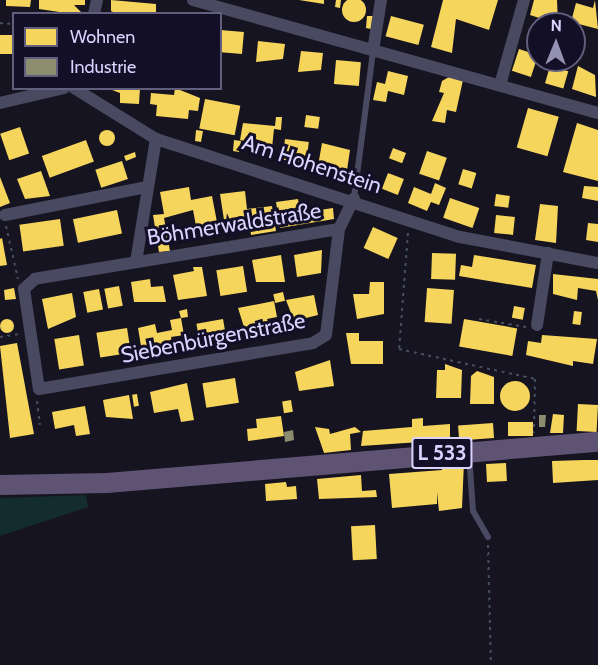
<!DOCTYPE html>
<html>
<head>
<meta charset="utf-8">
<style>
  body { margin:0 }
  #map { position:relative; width:598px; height:665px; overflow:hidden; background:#161421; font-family:Cabin,sans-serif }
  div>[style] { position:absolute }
  .green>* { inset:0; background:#132c2d }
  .homes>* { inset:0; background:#f6d55c; transform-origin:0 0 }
  .round { border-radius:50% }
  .industry>* { inset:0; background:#8c8c6e }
  .path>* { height:2px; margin-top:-1px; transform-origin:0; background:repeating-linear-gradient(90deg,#44505f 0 3px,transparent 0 7.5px) }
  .service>* { height:6px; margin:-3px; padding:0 3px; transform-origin:3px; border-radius:3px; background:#4a4962 }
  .minor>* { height:12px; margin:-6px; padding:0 6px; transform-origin:6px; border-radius:6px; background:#4a4962 }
  .primary>* { height:20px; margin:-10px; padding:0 10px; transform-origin:10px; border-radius:10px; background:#5e5373 }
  span { translate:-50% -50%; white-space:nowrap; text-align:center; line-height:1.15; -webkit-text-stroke:6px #130f26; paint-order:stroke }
  .shield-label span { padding:2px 4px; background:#130f26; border:2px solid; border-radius:4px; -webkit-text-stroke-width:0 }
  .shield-label { font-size:21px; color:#d9d4ff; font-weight:700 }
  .street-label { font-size:22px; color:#d9d4ff }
  .legend { position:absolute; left:12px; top:12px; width:210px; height:78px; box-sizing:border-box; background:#130f26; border:2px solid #625e7d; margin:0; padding:8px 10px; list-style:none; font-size:18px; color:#d9d4ff }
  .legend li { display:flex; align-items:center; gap:12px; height:30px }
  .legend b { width:30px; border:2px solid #625e7d }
  .north { position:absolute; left:526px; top:12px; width:60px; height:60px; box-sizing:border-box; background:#130f26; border:2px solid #625e7d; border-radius:50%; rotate:1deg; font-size:16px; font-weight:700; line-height:24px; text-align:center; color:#d9d4ff }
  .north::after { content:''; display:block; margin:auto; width:21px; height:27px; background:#9591b1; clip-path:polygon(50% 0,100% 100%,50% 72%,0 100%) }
</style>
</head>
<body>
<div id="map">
  <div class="green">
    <div style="clip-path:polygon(86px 495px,88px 507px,0 536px,0 498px)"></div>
  </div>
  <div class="homes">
    <div class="round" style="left:342px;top:-2px;width:24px;height:24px"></div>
    <div style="clip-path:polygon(6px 0,31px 0,30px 7px,6px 6px)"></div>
    <div style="clip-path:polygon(39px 0,85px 0,85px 5px,74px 5px,83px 14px,73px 14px,39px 9px)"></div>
    <div style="clip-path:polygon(111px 0,156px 4px,156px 14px,117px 14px,111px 11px)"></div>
    <div style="clip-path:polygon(299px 0,324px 0,324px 4px)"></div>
    <div style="clip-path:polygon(336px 0,341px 0,340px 8px,335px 7px)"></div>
    <div style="clip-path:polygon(443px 0,498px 0,489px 30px,456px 19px,452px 53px,431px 47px)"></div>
    <div style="clip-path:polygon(534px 0,557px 0,558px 24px,530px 15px)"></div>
    <div style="clip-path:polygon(595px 0,598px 29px,571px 22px,576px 3px,593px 8px)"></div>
    <div style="clip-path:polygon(367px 16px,373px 16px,371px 29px,366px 28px)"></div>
    <div style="left:391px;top:16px;width:34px;height:21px;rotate:15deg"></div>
    <div style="clip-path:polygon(537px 27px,538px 27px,538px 48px,531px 46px)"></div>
    <div style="left:220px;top:30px;width:24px;height:22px;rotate:5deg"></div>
    <div style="left:0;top:35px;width:14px;height:19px"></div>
    <div style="clip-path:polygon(258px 41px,285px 44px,283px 59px,256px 62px)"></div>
    <div style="left:519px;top:49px;width:20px;height:23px;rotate:18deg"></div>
    <div style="clip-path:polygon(301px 51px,323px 53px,321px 70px,298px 72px)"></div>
    <div style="left:336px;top:60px;width:25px;height:24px;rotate:5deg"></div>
    <div style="left:550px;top:66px;width:19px;height:18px;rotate:16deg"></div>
    <div style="clip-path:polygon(578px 66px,595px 75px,596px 97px,572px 89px)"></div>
    <div style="clip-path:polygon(388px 71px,408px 76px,404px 95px,388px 91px,386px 102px,373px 100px,377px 82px,385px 84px)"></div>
    <div style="clip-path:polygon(449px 77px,463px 80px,456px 112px,447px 110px,445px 123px,432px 121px,444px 93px,439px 92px,442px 81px)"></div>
    <div style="clip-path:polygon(107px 88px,140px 88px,139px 104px,120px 103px,120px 93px)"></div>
    <div style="clip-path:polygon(175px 88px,200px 98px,198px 111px,189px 110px,188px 119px,156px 116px,157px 105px,150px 104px,151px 93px,174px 95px)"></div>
    <div style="left:205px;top:99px;width:36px;height:30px;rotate:11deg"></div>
    <div style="left:528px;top:108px;width:32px;height:41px;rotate:16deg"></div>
    <div style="left:306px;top:115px;width:14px;height:12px;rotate:8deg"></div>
    <div style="clip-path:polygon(276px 117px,282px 117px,281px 130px,274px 129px,272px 148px,240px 140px,243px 123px,275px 126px)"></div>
    <div style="clip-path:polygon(577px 123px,598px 130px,598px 181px,563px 172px)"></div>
    <div style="left:20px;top:127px;width:28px;height:21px;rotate:71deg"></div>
    <div class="round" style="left:99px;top:130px;width:16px;height:16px"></div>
    <div style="clip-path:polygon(196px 130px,203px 131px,201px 142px,195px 141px)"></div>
    <div style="left:285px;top:139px;width:24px;height:21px;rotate:7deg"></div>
    <div style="left:86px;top:140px;width:23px;height:47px;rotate:70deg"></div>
    <div style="clip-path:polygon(234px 140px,241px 141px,239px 152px,233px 151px)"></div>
    <div style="clip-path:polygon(322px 143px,350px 150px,347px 170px,318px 166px)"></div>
    <div style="left:393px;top:148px;width:14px;height:11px;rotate:21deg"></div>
    <div style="left:427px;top:151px;width:21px;height:24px;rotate:19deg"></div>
    <div style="clip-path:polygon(135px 152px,136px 157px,126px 161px,124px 156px)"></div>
    <div style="left:122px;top:161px;width:19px;height:28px;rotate:72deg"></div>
    <div style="left:463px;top:169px;width:14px;height:16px;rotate:17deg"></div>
    <div style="clip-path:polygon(41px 171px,50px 196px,25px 199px,17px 179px)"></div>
    <div style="left:388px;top:173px;width:17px;height:17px;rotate:21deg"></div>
    <div style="clip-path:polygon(0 177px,10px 203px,0 207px)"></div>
    <div style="clip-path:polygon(435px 183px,446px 188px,439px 205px,431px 202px,427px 211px,408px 203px,414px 187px,431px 194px)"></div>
    <div style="clip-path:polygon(584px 186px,598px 187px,598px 201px,582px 198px)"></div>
    <div style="clip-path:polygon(189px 187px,191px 200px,212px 196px,217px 222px,196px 226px,193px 210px,164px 218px,170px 251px,159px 252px,153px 215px,164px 214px,160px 192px)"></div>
    <div style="clip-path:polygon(245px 191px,247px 209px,272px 206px,276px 231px,251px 235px,249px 217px,224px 220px,220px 194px)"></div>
    <div style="left:496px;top:194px;width:14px;height:12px;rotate:8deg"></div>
    <div style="left:450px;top:198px;width:31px;height:21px;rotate:19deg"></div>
    <div style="clip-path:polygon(298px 199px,300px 213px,333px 208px,334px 219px,280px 228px,276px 202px)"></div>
    <div style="clip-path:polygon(540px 204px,558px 206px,556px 243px,535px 240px)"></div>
    <div style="left:117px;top:210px;width:24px;height:45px;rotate:78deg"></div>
    <div style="left:496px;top:215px;width:19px;height:18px;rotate:6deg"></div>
    <div style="left:60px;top:219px;width:27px;height:41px;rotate:82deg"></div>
    <div style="clip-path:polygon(588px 223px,598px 224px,598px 242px,586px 240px)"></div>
    <div style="left:373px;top:227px;width:27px;height:23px;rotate:24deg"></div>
    <div style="clip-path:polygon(2px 238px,7px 265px,0 266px,0 239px)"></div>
    <div style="clip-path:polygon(322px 250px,321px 273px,297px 277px,294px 255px)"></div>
    <div style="left:432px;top:253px;width:24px;height:26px;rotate:2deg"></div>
    <div style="clip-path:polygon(281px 255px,285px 282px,256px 282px,252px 260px)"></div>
    <div style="clip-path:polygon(474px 255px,536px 265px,532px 288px,459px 276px,461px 265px,472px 267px)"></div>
    <div style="left:243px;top:266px;width:26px;height:27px;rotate:81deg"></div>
    <div style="clip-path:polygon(193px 267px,202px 267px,207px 296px,178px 300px,173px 275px,194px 271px)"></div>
    <div style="clip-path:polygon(553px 274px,598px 279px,598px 300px,596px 291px,578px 288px,577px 300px,553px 294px)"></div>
    <div style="clip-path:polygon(150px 279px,151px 287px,163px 286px,166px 302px,134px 302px,131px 282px)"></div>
    <div style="clip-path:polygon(370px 282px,384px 282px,384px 314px,357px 319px,353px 294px,369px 294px)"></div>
    <div style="left:119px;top:286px;width:20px;height:15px;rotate:79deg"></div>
    <div style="clip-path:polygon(14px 288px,16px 299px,5px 300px,4px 290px)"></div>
    <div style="left:427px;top:288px;width:27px;height:34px;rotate:4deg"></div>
    <div style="left:99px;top:289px;width:21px;height:16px;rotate:79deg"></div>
    <div style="left:283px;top:292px;width:9px;height:10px;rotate:77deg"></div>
    <div style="clip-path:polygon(72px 293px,76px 317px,48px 329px,42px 299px)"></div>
    <div style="clip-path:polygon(314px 295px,318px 315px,294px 321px,286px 300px)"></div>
    <div style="clip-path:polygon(274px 301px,277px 317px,267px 319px,269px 326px,244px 327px,238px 308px)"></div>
    <div style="left:514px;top:306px;width:11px;height:12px;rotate:10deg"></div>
    <div style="clip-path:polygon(187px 309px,188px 317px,181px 318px,179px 311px)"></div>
    <div style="left:574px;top:311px;width:8px;height:13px;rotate:7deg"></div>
    <div style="clip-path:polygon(181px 318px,184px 335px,171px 337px,173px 349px,142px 352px,138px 328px,155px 324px,157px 333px,172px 330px,170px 320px)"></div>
    <div class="round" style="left:0;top:319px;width:14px;height:14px"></div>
    <div style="left:223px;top:319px;width:22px;height:27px;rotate:80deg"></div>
    <div style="left:464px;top:319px;width:54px;height:28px;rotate:10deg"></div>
    <div style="left:127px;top:328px;width:25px;height:31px;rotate:81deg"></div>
    <div style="clip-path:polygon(346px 333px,359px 333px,359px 341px,383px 341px,383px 364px,351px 364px)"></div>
    <div style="left:79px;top:335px;width:31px;height:25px;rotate:81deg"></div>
    <div style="clip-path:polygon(542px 335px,597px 339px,593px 364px,573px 361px,573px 366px,526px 355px,528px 341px,541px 343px)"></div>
    <div style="clip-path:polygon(17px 343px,34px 434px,10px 438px,0 346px)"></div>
    <div style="clip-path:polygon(330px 360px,334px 386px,299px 391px,295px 372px)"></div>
    <div style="clip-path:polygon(445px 364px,462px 370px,461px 398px,436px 398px,437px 370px,445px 370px)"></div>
    <div style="clip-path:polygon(477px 371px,494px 377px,494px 404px,470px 404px,471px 376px)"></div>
    <div style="left:235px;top:378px;width:25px;height:33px;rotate:81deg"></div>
    <div class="round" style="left:500px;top:381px;width:30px;height:30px"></div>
    <div style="clip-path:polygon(187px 383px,194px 420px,181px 422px,178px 409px,154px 413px,150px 392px)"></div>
    <div style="left:137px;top:394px;width:12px;height:5px;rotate:81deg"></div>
    <div style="clip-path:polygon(129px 395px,133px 419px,106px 417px,103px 400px)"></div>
    <div style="left:291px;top:400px;width:12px;height:9px;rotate:81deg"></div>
    <div style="left:578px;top:404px;width:20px;height:27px;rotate:3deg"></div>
    <div style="clip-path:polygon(85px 406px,90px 434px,76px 436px,74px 425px,55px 429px,52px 412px)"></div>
    <div style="clip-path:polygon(553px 414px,564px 415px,563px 433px,550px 433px)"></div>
    <div style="clip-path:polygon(281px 416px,284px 436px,248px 441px,247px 429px,257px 428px,256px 419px)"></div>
    <div style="clip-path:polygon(423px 418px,423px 426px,450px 424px,450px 440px,361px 446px,363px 431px,412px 427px,412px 419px)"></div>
    <div style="left:508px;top:422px;width:25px;height:14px"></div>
    <div style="left:493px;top:423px;width:15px;height:35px;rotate:86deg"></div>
    <div style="clip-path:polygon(315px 427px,329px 429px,330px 434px,355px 427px,361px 432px,350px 434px,351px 450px,324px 453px)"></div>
    <div style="clip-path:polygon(584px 460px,598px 460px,598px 480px,553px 483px,552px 461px)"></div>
    <div style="clip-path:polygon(464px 462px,462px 508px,439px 511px,437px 492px,437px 504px,392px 508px,389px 474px,442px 470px,442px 464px)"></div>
    <div style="left:506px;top:463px;width:18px;height:20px;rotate:87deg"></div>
    <div style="clip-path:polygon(361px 475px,362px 491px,376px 490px,377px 497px,319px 499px,317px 479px)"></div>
    <div style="clip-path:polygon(286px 482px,287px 487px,296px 486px,297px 499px,266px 501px,265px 484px)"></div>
    <div style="left:375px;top:525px;width:34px;height:24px;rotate:87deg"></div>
  </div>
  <div class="industry">
    <div style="clip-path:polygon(539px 415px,546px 415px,545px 427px,539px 427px)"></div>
    <div style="clip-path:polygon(293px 430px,294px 440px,285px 442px,284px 432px)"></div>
  </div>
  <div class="path">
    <div style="left:0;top:23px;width:14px;rotate:4deg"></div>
    <div style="left:6px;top:226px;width:54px;rotate:77.2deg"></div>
    <div style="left:408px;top:233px;width:116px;rotate:94.4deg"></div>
    <div style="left:399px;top:349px;width:139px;rotate:12.4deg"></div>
    <div style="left:535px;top:379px;width:54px;rotate:91.1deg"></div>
    <div style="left:479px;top:319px;width:48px;rotate:9.7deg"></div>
    <div style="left:0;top:337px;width:18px;rotate:-9deg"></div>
    <div style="left:37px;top:401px;width:24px;rotate:83deg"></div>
    <div style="left:488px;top:545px;width:120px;rotate:88.6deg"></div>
  </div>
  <div class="service">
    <div style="left:354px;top:198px;width:148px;rotate:-82.6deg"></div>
    <div style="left:469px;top:455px;width:56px;rotate:85.9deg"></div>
    <div style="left:473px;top:511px;width:30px;rotate:60deg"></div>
  </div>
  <div class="minor">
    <div style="left:193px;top:0;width:420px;rotate:15.6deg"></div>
    <div style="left:94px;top:14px;width:14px;rotate:-78deg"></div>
    <div style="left:373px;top:51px;width:52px;rotate:-81.1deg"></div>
    <div style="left:500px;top:85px;width:88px;rotate:-74.2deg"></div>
    <div style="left:74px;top:88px;width:97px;rotate:31.9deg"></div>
    <div style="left:156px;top:139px;width:319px;rotate:17.9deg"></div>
    <div style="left:460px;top:237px;width:140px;rotate:10.7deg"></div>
    <div style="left:0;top:103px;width:66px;rotate:-13.2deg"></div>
    <div style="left:5px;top:215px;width:145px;rotate:-11.2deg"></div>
    <div style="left:339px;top:229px;width:308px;rotate:170.7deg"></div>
    <div style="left:35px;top:279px;width:15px;rotate:138deg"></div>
    <div style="left:24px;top:289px;width:101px;rotate:81.5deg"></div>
    <div style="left:39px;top:389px;width:278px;rotate:-9.5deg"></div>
    <div style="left:313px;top:343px;width:15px;rotate:-32deg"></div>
    <div style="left:326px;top:335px;width:107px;rotate:-83deg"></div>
    <div style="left:339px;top:229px;width:34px;rotate:-64deg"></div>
    <div style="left:136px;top:262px;width:125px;rotate:-80.8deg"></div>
    <div style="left:537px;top:325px;width:73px;rotate:-81.3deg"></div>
  </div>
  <div class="primary">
    <div style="left:0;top:485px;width:107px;rotate:-1.1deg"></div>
    <div style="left:107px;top:483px;width:493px;rotate:-4.8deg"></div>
  </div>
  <div class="shield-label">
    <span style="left:442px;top:453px">L 533</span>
  </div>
  <div class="street-label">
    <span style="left:312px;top:164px;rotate:18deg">Am Hohenstein</span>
    <span style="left:234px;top:224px;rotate:-9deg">Böhmerwaldstraße</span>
    <span style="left:213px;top:338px;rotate:-11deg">Siebenbürgenstraße</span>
  </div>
  <ul class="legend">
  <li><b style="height:16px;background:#f6d55c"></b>Wohnen</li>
  <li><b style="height:16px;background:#8c8c6e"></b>Industrie</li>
  </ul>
  <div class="north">N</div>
</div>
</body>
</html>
